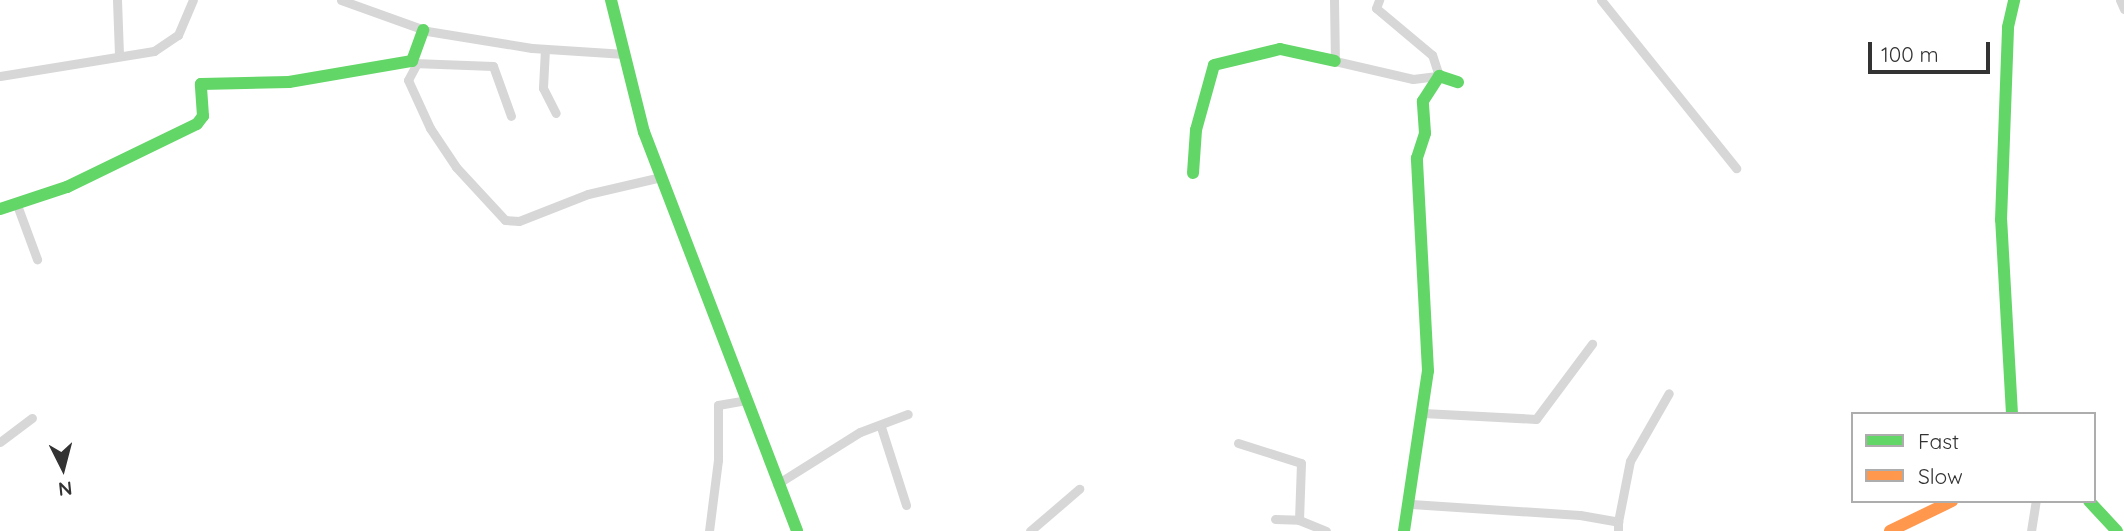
<!DOCTYPE html>
<html>
<head>
<meta charset="utf-8">
<style>
  body { margin:0 }
  #map { position:relative; width:2124px; height:531px; overflow:hidden; background:#fff; font-family:Quicksand,sans-serif }
  div>[style] { position:absolute }
  .street>* { height:9px; margin:-4.5px; padding:0 4.5px; transform-origin:4.5px; border-radius:4.5px; background:#d7d7d7 }
  .fast>* { height:12px; margin:-6px; padding:0 6px; transform-origin:6px; border-radius:6px; background:#63d668 }
  .slow>* { height:12px; margin:-6px; padding:0 6px; transform-origin:6px; border-radius:6px; background:#ff974d }
  span { translate:-50% -50%; white-space:nowrap; text-align:center; line-height:1.15; -webkit-text-stroke:7px #fff; paint-order:stroke }
  .legend { position:absolute; left:1851px; top:412px; width:245px; height:91px; box-sizing:border-box; background:#fff; border:2px solid #adadad; margin:0; padding:9px 12px; list-style:none; font-size:21px; color:#333 }
  .legend li { display:flex; align-items:center; gap:14px; height:35px }
  .legend b { width:35px; border:2px solid #adadad }
  .north { position:absolute; left:28px; top:433px; width:70px; height:70px; -webkit-text-stroke:5px #fff; paint-order:stroke; rotate:174deg; font-size:19px; font-weight:700; line-height:28px; text-align:center; color:#333 }
  .north::after { content:''; display:block; margin:auto; width:24px; height:32px; background:#333; clip-path:polygon(50% 0,100% 100%,50% 72%,0 100%) }
  .scale { position:absolute; left:1868px; top:42px; width:122px; height:32px; box-sizing:border-box; border:4px solid #333; border-top:0; padding-left:9px; font-size:21px; line-height:24px; white-space:nowrap; color:#333; -webkit-text-stroke:5px #fff; paint-order:stroke }
</style>
</head>
<body>
<div id="map">
  <div class="street">
    <div style="left:117px;top:0;width:55px;rotate:87.9deg"></div>
    <div style="left:341px;top:0;width:91px;rotate:19.8deg"></div>
    <div style="left:427px;top:31px;width:106px;rotate:9.2deg"></div>
    <div style="left:532px;top:48px;width:93px;rotate:3.7deg"></div>
    <div style="left:1334px;top:0;width:61px;rotate:89.1deg"></div>
    <div style="left:1335px;top:61px;width:80px;rotate:13deg"></div>
    <div style="left:1413px;top:79px;width:26px;rotate:-7deg"></div>
    <div style="left:1439px;top:76px;width:22px;rotate:-108deg"></div>
    <div style="left:1432px;top:55px;width:73px;rotate:-140deg"></div>
    <div style="left:1376px;top:8px;width:9px;rotate:-69deg"></div>
    <div style="left:1601px;top:0;width:216px;rotate:51.2deg"></div>
    <div style="left:2120px;top:0;width:10px;rotate:66deg"></div>
    <div style="left:545px;top:49px;width:39px;rotate:93deg"></div>
    <div style="left:543px;top:88px;width:28px;rotate:63deg"></div>
    <div style="left:413px;top:63px;width:80px;rotate:2.1deg"></div>
    <div style="left:493px;top:66px;width:53px;rotate:70.2deg"></div>
    <div style="left:416px;top:65px;width:17px;rotate:118deg"></div>
    <div style="left:408px;top:80px;width:53px;rotate:65.4deg"></div>
    <div style="left:430px;top:128px;width:47px;rotate:56.3deg"></div>
    <div style="left:456px;top:167px;width:72px;rotate:47.2deg"></div>
    <div style="left:505px;top:220px;width:14px;rotate:4deg"></div>
    <div style="left:519px;top:221px;width:74px;rotate:-21.4deg"></div>
    <div style="left:588px;top:194px;width:75px;rotate:-13.1deg"></div>
    <div style="left:0;top:76px;width:156px;rotate:-9.2deg"></div>
    <div style="left:154px;top:51px;width:29px;rotate:-34deg"></div>
    <div style="left:178px;top:35px;width:38px;rotate:-67deg"></div>
    <div style="left:17px;top:205px;width:58px;rotate:69.7deg"></div>
    <div style="left:1423px;top:413px;width:113px;rotate:3deg"></div>
    <div style="left:1536px;top:419px;width:94px;rotate:-53.3deg"></div>
    <div style="left:881px;top:427px;width:82px;rotate:72.2deg"></div>
    <div style="left:0;top:442px;width:40px;rotate:-37deg"></div>
    <div style="left:1238px;top:443px;width:66px;rotate:17.6deg"></div>
    <div style="left:1301px;top:463px;width:57px;rotate:92deg"></div>
    <div style="left:777px;top:484px;width:98px;rotate:-32.1deg"></div>
    <div style="left:860px;top:432px;width:51px;rotate:-20.6deg"></div>
    <div style="left:1411px;top:504px;width:169px;rotate:3.7deg"></div>
    <div style="left:1580px;top:515px;width:39px;rotate:10deg"></div>
    <div style="left:1618px;top:522px;width:9px;rotate:90deg"></div>
    <div style="left:1275px;top:519px;width:24px;rotate:2deg"></div>
    <div style="left:1299px;top:520px;width:29px;rotate:22deg"></div>
    <div style="left:1618px;top:522px;width:62px;rotate:-78.9deg"></div>
    <div style="left:1630px;top:461px;width:78px;rotate:-60.2deg"></div>
    <div style="left:709px;top:531px;width:72px;rotate:-82.8deg"></div>
    <div style="left:718px;top:460px;width:55px;rotate:-90deg"></div>
    <div style="left:718px;top:405px;width:27px;rotate:-10deg"></div>
    <div style="left:1030px;top:531px;width:65px;rotate:-40.6deg"></div>
    <div style="left:2031px;top:531px;width:30px;rotate:-81deg"></div>
  </div>
  <div class="fast">
    <div style="left:611px;top:0;width:136px;rotate:76deg"></div>
    <div style="left:644px;top:132px;width:427px;rotate:69deg"></div>
    <div style="left:1193px;top:173px;width:43px;rotate:-86deg"></div>
    <div style="left:1196px;top:130px;width:67px;rotate:-74.5deg"></div>
    <div style="left:1214px;top:65px;width:68px;rotate:-13.6deg"></div>
    <div style="left:1280px;top:49px;width:56px;rotate:12.3deg"></div>
    <div style="left:0;top:209px;width:71px;rotate:-18.2deg"></div>
    <div style="left:67px;top:187px;width:144px;rotate:-25.9deg"></div>
    <div style="left:197px;top:124px;width:10px;rotate:-53deg"></div>
    <div style="left:203px;top:116px;width:32px;rotate:-94deg"></div>
    <div style="left:201px;top:84px;width:88px;rotate:-1.3deg"></div>
    <div style="left:289px;top:82px;width:125px;rotate:-9.7deg"></div>
    <div style="left:412px;top:61px;width:33px;rotate:-70deg"></div>
    <div style="left:2012px;top:414px;width:194px;rotate:-93.2deg"></div>
    <div style="left:2001px;top:220px;width:193px;rotate:-87.9deg"></div>
    <div style="left:2008px;top:27px;width:28px;rotate:-77deg"></div>
    <div style="left:2089px;top:501px;width:41px;rotate:47deg"></div>
    <div style="left:1404px;top:531px;width:162px;rotate:-81.5deg"></div>
    <div style="left:1428px;top:371px;width:213px;rotate:-93deg"></div>
    <div style="left:1417px;top:158px;width:26px;rotate:-72deg"></div>
    <div style="left:1425px;top:133px;width:32px;rotate:-94deg"></div>
    <div style="left:1423px;top:101px;width:30px;rotate:-57deg"></div>
    <div style="left:1439px;top:76px;width:20px;rotate:18deg"></div>
  </div>
  <div class="slow">
    <div style="left:1890px;top:531px;width:69px;rotate:-25.8deg"></div>
  </div>
  <ul class="legend">
  <li><b style="height:9px;background:#63d668"></b>Fast</li>
  <li><b style="height:9px;background:#ff974d"></b>Slow</li>
  </ul>
  <div class="north">N</div>
  <div class="scale">100 m</div>
</div>
</body>
</html>
